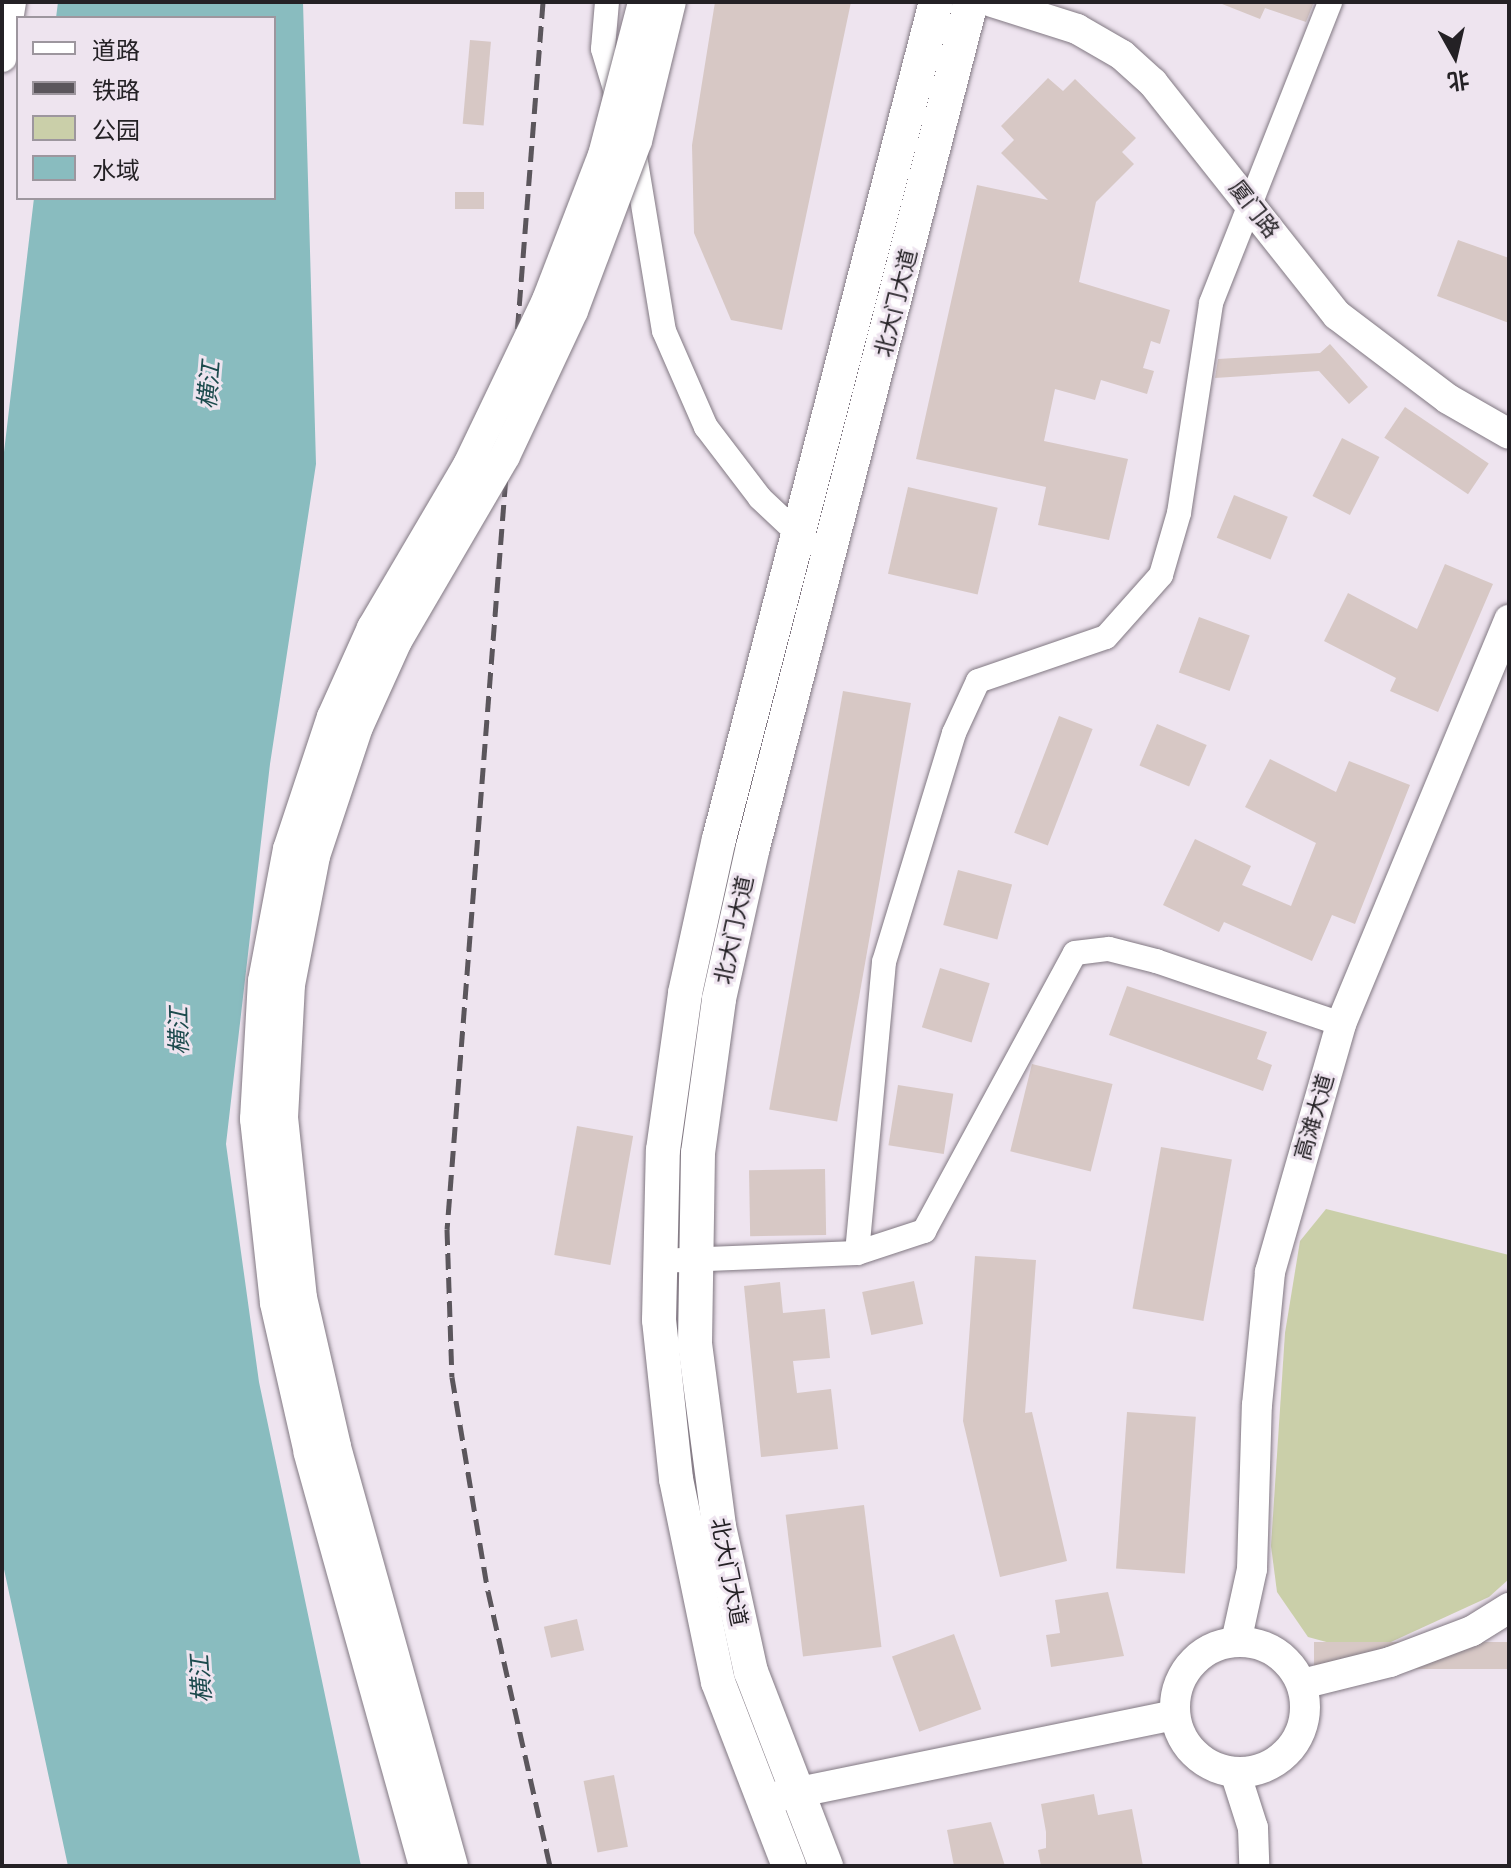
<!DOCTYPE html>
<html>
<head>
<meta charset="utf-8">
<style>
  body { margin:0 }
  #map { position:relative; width:1511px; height:1868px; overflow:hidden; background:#eee4ef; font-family:"DM Sans","Noto Sans SC",sans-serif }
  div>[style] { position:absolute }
  .green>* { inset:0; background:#cacfa9 }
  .water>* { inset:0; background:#89bcbf }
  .building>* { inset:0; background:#d7c8c5; transform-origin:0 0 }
  .roads { filter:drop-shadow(0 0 2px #827983) drop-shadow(0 0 2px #827983) }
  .minor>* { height:24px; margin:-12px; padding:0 12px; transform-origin:12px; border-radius:12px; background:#fff }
  .major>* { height:30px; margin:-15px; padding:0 15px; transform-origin:15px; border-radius:15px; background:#fff }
  .major>.ring { margin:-15px; padding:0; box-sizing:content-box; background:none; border:30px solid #fff; border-radius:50% }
  .highway>* { height:34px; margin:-17px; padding:0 17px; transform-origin:17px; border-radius:17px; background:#fff }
  .rail>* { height:5px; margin-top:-2.5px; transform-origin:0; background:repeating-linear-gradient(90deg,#5b565c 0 16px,transparent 0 24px) }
  .bridges { filter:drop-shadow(0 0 2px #827983) drop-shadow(0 0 2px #827983) }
  .major-bridge>* { height:30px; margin:-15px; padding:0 15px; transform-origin:15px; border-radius:15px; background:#fff }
  span { translate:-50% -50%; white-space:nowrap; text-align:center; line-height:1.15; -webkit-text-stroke:6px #eee4ef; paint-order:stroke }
  .street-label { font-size:22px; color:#242125 }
  .water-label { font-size:24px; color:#1c4a4d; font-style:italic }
  .frame { position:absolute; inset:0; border:4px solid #242125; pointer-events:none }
  .legend { position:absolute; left:16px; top:16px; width:260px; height:184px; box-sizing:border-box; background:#eee4ef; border:2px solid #9d969e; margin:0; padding:10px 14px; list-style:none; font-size:24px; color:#242125 }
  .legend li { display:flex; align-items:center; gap:16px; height:40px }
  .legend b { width:40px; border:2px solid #9d969e }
  .north { position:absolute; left:1415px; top:16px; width:80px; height:80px; -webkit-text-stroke:6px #eee4ef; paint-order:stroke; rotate:172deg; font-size:22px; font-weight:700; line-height:32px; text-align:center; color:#242125 }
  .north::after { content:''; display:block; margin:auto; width:28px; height:36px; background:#242125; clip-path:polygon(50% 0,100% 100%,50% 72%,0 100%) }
</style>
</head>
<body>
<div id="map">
  <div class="green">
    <div style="clip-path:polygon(1326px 1209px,1509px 1255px,1509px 1579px,1489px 1597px,1367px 1653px,1308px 1637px,1277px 1592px,1271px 1546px,1285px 1333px,1300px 1241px)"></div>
  </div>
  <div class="water">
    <div style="clip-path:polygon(58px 2px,303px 2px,316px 464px,270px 764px,226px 1144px,259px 1382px,361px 1866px,68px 1866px,2px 1560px,2px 469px,34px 198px,274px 198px,274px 18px,56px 18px)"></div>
  </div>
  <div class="building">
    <div style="clip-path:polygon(715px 2px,851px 2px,782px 330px,731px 320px,694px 233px,692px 145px)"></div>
    <div style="clip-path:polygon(1217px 2px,1314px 2px,1306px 22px,1265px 8px,1260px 19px)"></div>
    <div style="left:470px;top:40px;width:21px;height:84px;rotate:5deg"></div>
    <div style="clip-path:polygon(1048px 78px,1063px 91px,1075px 79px,1136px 138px,1122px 152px,1134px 164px,1096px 202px,1079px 282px,1170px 310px,1160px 344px,1151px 341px,1143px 368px,1154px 371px,1147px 394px,1101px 380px,1095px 400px,1055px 389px,1044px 441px,1128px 459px,1109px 540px,1038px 525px,1046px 487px,916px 459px,977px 185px,1048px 200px,1001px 153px,1014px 140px,1001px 126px)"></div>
    <div style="left:455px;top:192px;width:29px;height:17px"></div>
    <div style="clip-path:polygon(1458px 240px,1509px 258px,1509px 323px,1437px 296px)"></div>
    <div style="clip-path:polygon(1330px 344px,1368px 387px,1349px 404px,1319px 371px,1215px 378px,1218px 359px,1320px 353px)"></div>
    <div style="left:1405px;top:407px;width:101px;height:37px;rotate:34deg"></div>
    <div style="left:1342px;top:438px;width:42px;height:65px;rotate:27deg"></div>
    <div style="left:908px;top:487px;width:92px;height:89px;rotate:13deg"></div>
    <div style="left:1234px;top:495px;width:58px;height:46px;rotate:22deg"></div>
    <div style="clip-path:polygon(1445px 564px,1493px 584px,1438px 712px,1390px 691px,1396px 678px,1324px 641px,1348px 593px,1417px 629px)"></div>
    <div style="left:1199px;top:617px;width:54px;height:59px;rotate:20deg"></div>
    <div style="left:843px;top:691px;width:69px;height:425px;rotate:10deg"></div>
    <div style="left:1059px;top:716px;width:36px;height:125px;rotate:21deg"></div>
    <div style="left:1157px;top:724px;width:54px;height:45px;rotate:23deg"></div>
    <div style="clip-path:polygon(1270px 759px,1336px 792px,1349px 761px,1410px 785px,1355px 924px,1332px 915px,1312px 961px,1224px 922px,1219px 932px,1163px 905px,1195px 839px,1251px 866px,1242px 885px,1291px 906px,1316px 843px,1245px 807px)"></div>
    <div style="left:958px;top:870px;width:56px;height:57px;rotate:15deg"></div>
    <div style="left:940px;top:968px;width:52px;height:62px;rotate:17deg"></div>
    <div style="clip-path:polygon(1127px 986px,1267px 1032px,1257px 1059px,1272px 1065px,1263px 1091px,1109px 1035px)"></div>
    <div style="left:1032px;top:1064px;width:83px;height:90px;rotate:14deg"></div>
    <div style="left:898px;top:1085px;width:56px;height:61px;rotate:9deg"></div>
    <div style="left:577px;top:1126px;width:57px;height:131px;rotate:10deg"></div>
    <div style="left:1161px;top:1147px;width:72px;height:164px;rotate:10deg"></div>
    <div style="left:825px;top:1169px;width:66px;height:76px;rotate:89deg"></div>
    <div style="clip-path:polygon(975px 1256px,1036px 1260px,1025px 1413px,1032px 1412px,1067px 1561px,1000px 1577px,963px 1421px)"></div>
    <div style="left:914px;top:1281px;width:44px;height:53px;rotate:78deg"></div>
    <div style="clip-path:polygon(780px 1282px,783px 1313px,825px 1309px,830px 1358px,793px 1361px,797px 1393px,831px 1389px,838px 1449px,761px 1457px,744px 1286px)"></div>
    <div style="left:1127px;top:1412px;width:69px;height:157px;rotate:4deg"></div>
    <div style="left:864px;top:1505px;width:143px;height:79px;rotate:83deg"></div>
    <div style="clip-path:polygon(1108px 1592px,1124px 1656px,1051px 1667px,1046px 1635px,1060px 1633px,1055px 1600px)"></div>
    <div style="left:577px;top:1619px;width:32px;height:34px;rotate:77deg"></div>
    <div style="left:954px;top:1634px;width:80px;height:66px;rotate:70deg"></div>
    <div style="left:1509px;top:1642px;width:27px;height:195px;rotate:90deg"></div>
    <div style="left:614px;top:1775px;width:73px;height:31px;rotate:79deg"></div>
    <div style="clip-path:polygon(1094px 1794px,1098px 1815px,1132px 1809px,1143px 1866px,1041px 1866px,1038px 1850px,1046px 1848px,1046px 1832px,1041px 1804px)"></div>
    <div style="clip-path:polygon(991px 1822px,1005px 1866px,954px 1866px,947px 1830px)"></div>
  </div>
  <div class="roads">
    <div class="minor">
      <div style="left:607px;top:2px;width:47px;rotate:94.9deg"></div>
      <div style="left:603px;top:49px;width:52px;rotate:73.3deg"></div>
      <div style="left:634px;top:150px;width:183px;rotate:80.6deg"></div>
      <div style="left:664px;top:331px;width:105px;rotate:66.4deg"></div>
      <div style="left:706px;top:427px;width:89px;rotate:52.7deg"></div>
      <div style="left:760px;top:498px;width:66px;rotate:43.2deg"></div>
      <div style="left:857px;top:1253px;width:292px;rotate:-84.7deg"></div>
      <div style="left:884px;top:962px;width:239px;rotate:-73deg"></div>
      <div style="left:954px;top:733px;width:57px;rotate:-65.2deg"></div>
      <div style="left:978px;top:681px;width:135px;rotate:-19deg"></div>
      <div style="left:1106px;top:637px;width:83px;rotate:-48.4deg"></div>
      <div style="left:1161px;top:575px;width:65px;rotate:-73.8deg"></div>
      <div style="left:1179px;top:513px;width:212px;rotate:-81.3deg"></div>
      <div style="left:1211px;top:303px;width:324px;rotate:-68.4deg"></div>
      <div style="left:658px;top:1261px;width:199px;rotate:-2.3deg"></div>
      <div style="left:857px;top:1253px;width:71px;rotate:-18.2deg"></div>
      <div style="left:924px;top:1231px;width:316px;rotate:-61.5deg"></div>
      <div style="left:1075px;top:953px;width:34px;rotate:-7deg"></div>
      <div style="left:1109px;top:949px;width:49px;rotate:14.3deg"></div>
      <div style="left:1156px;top:961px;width:195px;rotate:18.8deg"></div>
    </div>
    <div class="major">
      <div style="left:992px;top:2px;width:89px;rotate:17.6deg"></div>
      <div style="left:1077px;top:29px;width:52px;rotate:30deg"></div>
      <div style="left:1122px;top:55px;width:42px;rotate:42.1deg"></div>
      <div style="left:1153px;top:83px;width:296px;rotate:51.6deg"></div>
      <div style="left:1337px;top:315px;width:139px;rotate:37.1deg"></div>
      <div style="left:1448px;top:399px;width:70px;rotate:29.8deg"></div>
      <div style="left:2px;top:57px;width:56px;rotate:-80.7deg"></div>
      <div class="ring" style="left:1175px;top:1642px;width:100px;height:100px"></div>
      <div style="left:1236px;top:1642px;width:75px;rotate:-77.6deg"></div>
      <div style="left:1252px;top:1569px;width:164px;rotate:-88.3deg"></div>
      <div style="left:1257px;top:1405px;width:134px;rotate:-84.4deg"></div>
      <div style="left:1270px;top:1272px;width:258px;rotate:-74deg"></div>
      <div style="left:1341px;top:1024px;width:438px;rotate:-67.4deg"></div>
      <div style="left:1302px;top:1684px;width:91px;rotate:-14deg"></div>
      <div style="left:1390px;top:1662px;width:88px;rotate:-20.7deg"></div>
      <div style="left:1472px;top:1631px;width:44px;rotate:-31.9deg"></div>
      <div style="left:1235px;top:1772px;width:59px;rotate:72.2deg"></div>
      <div style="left:1253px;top:1828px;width:38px;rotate:88deg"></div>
      <div style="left:775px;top:1797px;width:406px;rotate:-11.6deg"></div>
    </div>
    <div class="highway">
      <div style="left:789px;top:1866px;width:197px;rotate:-111.1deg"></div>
      <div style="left:718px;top:1682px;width:207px;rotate:-101.7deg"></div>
      <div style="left:676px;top:1479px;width:160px;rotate:-96.1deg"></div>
      <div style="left:659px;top:1320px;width:170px;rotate:-88.7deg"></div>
      <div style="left:663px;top:1150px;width:159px;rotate:-82deg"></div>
      <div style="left:685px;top:993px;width:158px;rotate:-77.6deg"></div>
      <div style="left:719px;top:839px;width:865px;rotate:-75.47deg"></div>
      <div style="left:826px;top:1866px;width:208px;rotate:-111.1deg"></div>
      <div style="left:751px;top:1672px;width:149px;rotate:-102.4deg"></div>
      <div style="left:719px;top:1526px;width:184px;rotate:-97.5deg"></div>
      <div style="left:695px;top:1344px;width:191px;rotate:-89.1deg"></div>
      <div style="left:698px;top:1153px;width:155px;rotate:-82.2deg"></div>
      <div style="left:719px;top:999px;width:156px;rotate:-77.4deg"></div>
      <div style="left:753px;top:847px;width:873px;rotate:-75.53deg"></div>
    </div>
  </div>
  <div class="rail">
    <div style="left:543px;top:2px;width:1231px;rotate:94.47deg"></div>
    <div style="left:447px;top:1229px;width:148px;rotate:88.1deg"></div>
    <div style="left:452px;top:1377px;width:217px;rotate:80.5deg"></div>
    <div style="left:488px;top:1591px;width:282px;rotate:77.3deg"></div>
  </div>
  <div class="bridges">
    <div class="major-bridge">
      <div style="left:424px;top:1866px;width:429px;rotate:-105.6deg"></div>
      <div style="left:309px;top:1453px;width:154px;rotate:-102.8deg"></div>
      <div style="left:275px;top:1303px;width:185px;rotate:-96.2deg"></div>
      <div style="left:255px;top:1119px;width:138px;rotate:-86.7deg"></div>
      <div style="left:263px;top:981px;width:134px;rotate:-79.3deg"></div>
      <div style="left:288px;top:849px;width:139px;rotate:-71.6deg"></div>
      <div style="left:332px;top:717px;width:98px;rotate:-65.8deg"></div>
      <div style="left:372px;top:628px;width:189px;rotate:-59.5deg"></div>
      <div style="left:468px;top:465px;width:183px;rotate:-64.4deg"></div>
      <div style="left:547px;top:300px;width:155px;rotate:-68.9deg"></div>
      <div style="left:603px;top:155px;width:158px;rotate:-75.3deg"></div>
      <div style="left:453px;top:1866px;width:436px;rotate:-105.6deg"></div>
      <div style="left:336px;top:1446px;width:152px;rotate:-102.9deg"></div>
      <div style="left:302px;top:1298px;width:181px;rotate:-96deg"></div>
      <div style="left:283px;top:1118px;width:133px;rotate:-87deg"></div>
      <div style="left:290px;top:985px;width:131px;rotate:-79deg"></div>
      <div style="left:315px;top:856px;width:136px;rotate:-71.6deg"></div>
      <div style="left:358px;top:727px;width:94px;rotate:-65.6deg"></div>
      <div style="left:397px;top:641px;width:214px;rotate:-59.7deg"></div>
      <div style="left:505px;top:456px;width:160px;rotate:-64.9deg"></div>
      <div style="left:573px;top:311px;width:182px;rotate:-69.4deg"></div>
      <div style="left:637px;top:141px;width:143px;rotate:-76.3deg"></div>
    </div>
  </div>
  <div class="street-label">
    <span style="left:1254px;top:209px;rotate:52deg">厦门路</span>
    <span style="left:896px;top:303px;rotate:-76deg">北大门大道</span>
    <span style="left:734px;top:930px;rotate:-78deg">北大门大道</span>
    <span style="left:1314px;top:1117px;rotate:-74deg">高滩大道</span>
    <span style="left:729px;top:1572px;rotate:79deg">北大门大道</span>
  </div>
  <div class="water-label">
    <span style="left:209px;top:385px;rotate:-85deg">横江</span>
    <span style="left:179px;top:1031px;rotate:-91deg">横江</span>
    <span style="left:201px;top:1679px;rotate:-94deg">横江</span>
  </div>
  <div class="frame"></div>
  <ul class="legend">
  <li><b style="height:10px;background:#fff"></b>道路</li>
  <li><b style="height:10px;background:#5b565c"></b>铁路</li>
  <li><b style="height:22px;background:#cacfa9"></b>公园</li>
  <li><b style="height:22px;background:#89bcbf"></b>水域</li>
  </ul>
  <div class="north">北</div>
</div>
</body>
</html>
